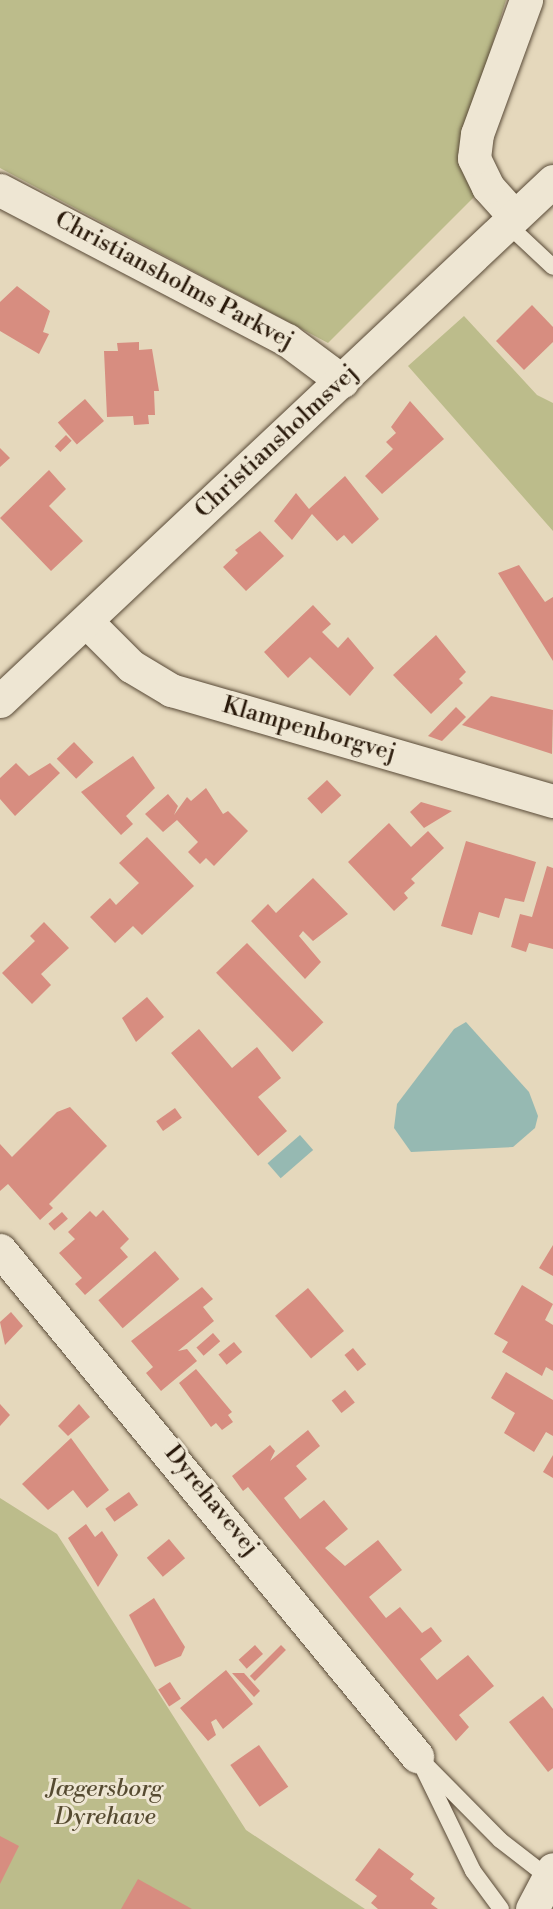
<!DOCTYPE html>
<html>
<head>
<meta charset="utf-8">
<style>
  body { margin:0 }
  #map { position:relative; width:553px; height:1909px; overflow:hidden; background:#e5d8bc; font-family:"Libre Bodoni",serif }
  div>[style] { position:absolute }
  .green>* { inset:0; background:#bcbc8b }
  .water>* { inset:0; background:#96b9b2; transform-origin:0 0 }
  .building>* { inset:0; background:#d78d80; transform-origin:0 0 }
  .roads { filter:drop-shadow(0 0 2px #594a37) drop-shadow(0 0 2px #594a37) }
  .service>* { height:16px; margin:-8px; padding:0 8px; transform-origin:8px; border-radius:8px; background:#eee6d3 }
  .minor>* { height:33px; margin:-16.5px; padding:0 16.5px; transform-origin:16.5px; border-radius:16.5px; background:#eee6d3 }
  .tertiary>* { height:33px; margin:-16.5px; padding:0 16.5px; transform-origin:16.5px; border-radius:16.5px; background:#eee6d3 }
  span { translate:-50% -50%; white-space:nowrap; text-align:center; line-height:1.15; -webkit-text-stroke:6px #eee6d3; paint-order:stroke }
  .street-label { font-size:24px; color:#2a1a0b }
  .park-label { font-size:24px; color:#564b31; font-style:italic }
</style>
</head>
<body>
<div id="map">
  <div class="green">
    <div style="clip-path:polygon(0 0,506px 0,460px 150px,479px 192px,328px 343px,0 168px)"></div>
    <div style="clip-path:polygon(464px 316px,537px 395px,553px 403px,553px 531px,408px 366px)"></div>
    <div style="clip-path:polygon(0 1498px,57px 1534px,246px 1830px,365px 1909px,0 1909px)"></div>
  </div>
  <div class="water">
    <div style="clip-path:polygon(466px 1022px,529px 1092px,538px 1116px,535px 1128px,513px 1147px,411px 1152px,394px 1128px,397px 1104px,454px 1029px)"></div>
    <div style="left:300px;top:1135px;width:20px;height:43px;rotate:49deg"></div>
  </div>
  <div class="building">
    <div style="clip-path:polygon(17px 286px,50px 311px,43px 332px,49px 334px,39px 354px,0 331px,0 302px)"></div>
    <div style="clip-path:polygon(532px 305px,553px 327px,553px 342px,524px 370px,496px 341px)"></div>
    <div style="clip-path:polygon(139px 342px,139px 350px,152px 349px,159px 391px,154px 391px,155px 415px,148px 415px,149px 424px,134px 425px,133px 416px,107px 417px,104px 351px,118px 351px,117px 343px)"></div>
    <div style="left:85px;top:399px;width:29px;height:36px;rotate:49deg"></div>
    <div style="clip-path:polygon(410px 401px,444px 439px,382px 494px,365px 476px,393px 449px,386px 442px,396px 433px,391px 427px)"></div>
    <div style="left:66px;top:435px;width:8px;height:16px;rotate:45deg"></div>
    <div style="clip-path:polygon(0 448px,10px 458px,0 467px)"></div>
    <div style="clip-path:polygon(49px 470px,66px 489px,49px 506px,83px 541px,51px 571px,0 518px)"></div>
    <div style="clip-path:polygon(345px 476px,379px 519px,352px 544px,344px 535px,337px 541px,312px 514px,292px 540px,274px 521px,296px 493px,309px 509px)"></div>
    <div style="clip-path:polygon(260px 531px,284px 556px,246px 591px,223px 567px,238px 553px,235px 550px)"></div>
    <div style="clip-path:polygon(519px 565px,545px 602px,553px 597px,553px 661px,498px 573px)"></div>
    <div style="clip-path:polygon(313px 605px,331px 624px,322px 632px,338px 648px,348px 637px,374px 668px,350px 696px,310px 657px,288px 678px,264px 652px)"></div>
    <div style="clip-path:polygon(436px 635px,466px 672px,459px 679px,463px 683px,431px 714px,393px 675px)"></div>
    <div style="clip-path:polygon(491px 696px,553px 710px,552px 754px,462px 725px)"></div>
    <div style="clip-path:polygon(456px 707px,466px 717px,442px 741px,428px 736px)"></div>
    <div style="left:74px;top:742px;width:28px;height:24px;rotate:46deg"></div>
    <div style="clip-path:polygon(133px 756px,155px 788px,126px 816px,133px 824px,121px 835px,81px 792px)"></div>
    <div style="clip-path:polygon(16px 763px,29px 776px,50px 763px,60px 773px,15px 816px,0 799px,0 778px)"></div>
    <div style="left:327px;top:780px;width:21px;height:27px;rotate:47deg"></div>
    <div style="clip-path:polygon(206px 788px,223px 814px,228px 811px,248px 831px,214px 866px,206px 858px,200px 864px,188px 852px,198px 842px,177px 820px,163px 832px,145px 814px,168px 794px,178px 806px,174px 815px,187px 797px,191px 801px)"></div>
    <div style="clip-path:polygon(421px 802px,452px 811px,424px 828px,410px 812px)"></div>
    <div style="clip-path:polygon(389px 823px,411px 847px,428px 831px,444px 848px,411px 879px,415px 883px,404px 893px,408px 898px,394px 911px,348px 862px)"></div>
    <div style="clip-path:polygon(147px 837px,194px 886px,142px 935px,133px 926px,115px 943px,90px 917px,110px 898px,116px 905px,139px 883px,119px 863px)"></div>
    <div style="clip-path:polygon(466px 841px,536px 862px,524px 902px,505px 898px,499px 918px,479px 912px,472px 935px,441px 926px)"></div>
    <div style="clip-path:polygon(547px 866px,553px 868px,553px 949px,529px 943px,526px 952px,511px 947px,520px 914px,532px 917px)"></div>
    <div style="clip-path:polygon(313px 878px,348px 914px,313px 941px,303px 931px,299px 936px,321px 962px,305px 979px,251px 921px,268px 904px,276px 913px)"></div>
    <div style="clip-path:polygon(44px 922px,69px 948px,41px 974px,51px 985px,32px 1004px,2px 973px,35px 941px,30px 936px)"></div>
    <div style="left:247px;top:943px;width:110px;height:43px;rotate:46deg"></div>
    <div style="clip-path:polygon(147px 997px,164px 1017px,136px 1042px,122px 1018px)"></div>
    <div style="clip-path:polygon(199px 1029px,232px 1068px,257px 1047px,281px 1078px,258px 1097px,287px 1131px,258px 1156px,171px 1053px)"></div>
    <div style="clip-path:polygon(70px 1107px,107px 1146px,49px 1204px,53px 1208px,40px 1220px,8px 1184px,0 1191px,0 1144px,12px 1157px,57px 1112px)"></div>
    <div style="left:175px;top:1108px;width:12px;height:23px;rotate:55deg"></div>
    <div style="clip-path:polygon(103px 1210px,129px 1239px,120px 1248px,128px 1257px,85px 1295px,75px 1284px,82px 1278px,59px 1253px,75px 1239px,68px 1232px,90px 1211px,96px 1217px)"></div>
    <div style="left:62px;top:1212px;width:9px;height:18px;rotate:49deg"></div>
    <div style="clip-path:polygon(553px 1245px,553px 1276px,539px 1268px)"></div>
    <div style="left:155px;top:1251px;width:37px;height:75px;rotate:49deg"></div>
    <div style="clip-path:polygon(522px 1285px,553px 1304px,545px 1320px,553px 1325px,553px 1371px,546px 1367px,542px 1376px,502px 1352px,508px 1342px,494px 1334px)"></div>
    <div style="clip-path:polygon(202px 1287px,213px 1299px,203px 1307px,214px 1321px,178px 1351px,187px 1349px,197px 1361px,161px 1391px,146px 1373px,153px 1367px,131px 1341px)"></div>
    <div style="left:308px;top:1288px;width:56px;height:43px;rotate:50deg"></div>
    <div style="clip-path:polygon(11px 1312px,23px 1326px,5px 1345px,0 1322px)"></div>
    <div style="left:213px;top:1333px;width:11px;height:22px;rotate:49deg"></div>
    <div style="left:234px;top:1342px;width:13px;height:20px;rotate:51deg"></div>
    <div style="left:353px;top:1348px;width:21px;height:11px;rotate:51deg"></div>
    <div style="clip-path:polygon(196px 1369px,232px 1412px,228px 1415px,233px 1422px,222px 1430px,216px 1423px,211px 1427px,179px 1383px)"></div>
    <div style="clip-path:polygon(506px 1372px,553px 1400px,553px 1436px,546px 1432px,534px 1452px,504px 1433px,515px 1413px,491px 1398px)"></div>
    <div style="left:345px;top:1390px;width:16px;height:17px;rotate:52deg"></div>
    <div style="clip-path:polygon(0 1404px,10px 1415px,0 1426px)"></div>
    <div style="clip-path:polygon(79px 1404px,90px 1417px,68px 1436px,58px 1426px)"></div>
    <div style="clip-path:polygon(308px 1430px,320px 1446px,296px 1466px,307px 1479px,284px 1498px,300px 1519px,324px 1500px,348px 1529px,325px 1548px,345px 1566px,378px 1540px,402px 1570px,369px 1597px,386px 1618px,400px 1607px,422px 1633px,431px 1627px,442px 1641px,420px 1659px,437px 1680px,468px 1655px,494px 1686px,459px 1715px,469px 1727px,456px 1741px,248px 1487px,243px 1491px,232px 1476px,270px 1445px,275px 1451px,270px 1461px)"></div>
    <div style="clip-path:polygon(71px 1438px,109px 1490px,87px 1508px,73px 1490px,48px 1510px,22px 1484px)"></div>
    <div style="clip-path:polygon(553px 1455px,553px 1478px,543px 1472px)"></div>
    <div style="left:129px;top:1492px;width:16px;height:29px;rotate:55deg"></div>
    <div style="clip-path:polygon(86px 1524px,95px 1537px,102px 1531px,118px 1555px,98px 1587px,68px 1538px)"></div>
    <div style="left:169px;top:1539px;width:25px;height:29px;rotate:50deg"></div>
    <div style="clip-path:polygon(154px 1598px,185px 1647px,181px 1656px,155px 1667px,129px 1615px)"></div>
    <div style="left:255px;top:1645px;width:12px;height:22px;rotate:48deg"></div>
    <div style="left:281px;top:1645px;width:7px;height:44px;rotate:45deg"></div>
    <div style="clip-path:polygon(226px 1670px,253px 1704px,223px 1729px,216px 1719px,211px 1722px,216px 1735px,208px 1741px,180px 1708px)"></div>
    <div style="clip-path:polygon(232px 1673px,244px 1673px,260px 1691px,254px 1697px)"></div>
    <div style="left:170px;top:1682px;width:20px;height:14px;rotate:57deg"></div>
    <div style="clip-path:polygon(543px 1696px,553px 1709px,553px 1768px,548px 1772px,509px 1722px)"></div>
    <div style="left:259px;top:1745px;width:51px;height:35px;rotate:55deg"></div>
    <div style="clip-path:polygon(0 1836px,19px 1846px,0 1884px)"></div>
    <div style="clip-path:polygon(379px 1848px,414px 1874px,410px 1879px,435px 1898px,431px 1904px,438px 1909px,378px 1909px,371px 1903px,377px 1896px,355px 1880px)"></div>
    <div style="clip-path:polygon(138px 1879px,192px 1909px,121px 1909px)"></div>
  </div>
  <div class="roads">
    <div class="service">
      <div style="left:506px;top:223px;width:64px;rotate:43.1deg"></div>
      <div style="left:417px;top:1756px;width:118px;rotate:45.3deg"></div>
      <div style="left:500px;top:1840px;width:67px;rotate:37.7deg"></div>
      <div style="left:423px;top:1768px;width:114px;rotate:64.1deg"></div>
      <div style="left:473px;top:1871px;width:47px;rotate:53.6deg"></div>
    </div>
    <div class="minor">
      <div style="left:0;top:190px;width:324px;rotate:27.6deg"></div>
      <div style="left:287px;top:340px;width:69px;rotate:36.7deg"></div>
      <div style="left:514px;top:216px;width:39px;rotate:-132deg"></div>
      <div style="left:488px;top:187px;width:32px;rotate:-116deg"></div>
      <div style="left:474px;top:158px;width:24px;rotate:-83deg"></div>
      <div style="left:477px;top:134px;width:143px;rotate:-69.9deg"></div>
      <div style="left:0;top:1250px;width:656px;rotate:50.51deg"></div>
      <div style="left:532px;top:1909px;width:45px;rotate:-62.3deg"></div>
    </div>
    <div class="tertiary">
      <div style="left:86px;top:621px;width:64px;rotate:45deg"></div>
      <div style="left:131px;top:666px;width:47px;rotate:31deg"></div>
      <div style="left:171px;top:690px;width:398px;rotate:16.2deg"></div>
      <div style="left:0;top:701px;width:759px;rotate:-43.24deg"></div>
    </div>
  </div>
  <div class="street-label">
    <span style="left:174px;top:281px;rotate:28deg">Christiansholms Parkvej</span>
    <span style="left:277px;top:442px;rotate:-43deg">Christiansholmsvej</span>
    <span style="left:309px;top:730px;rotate:16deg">Klampenborgvej</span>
    <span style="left:211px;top:1501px;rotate:51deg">Dyrehavevej</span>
  </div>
  <div class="park-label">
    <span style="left:105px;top:1804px">Jægersborg<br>Dyrehave</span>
  </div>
</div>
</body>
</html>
